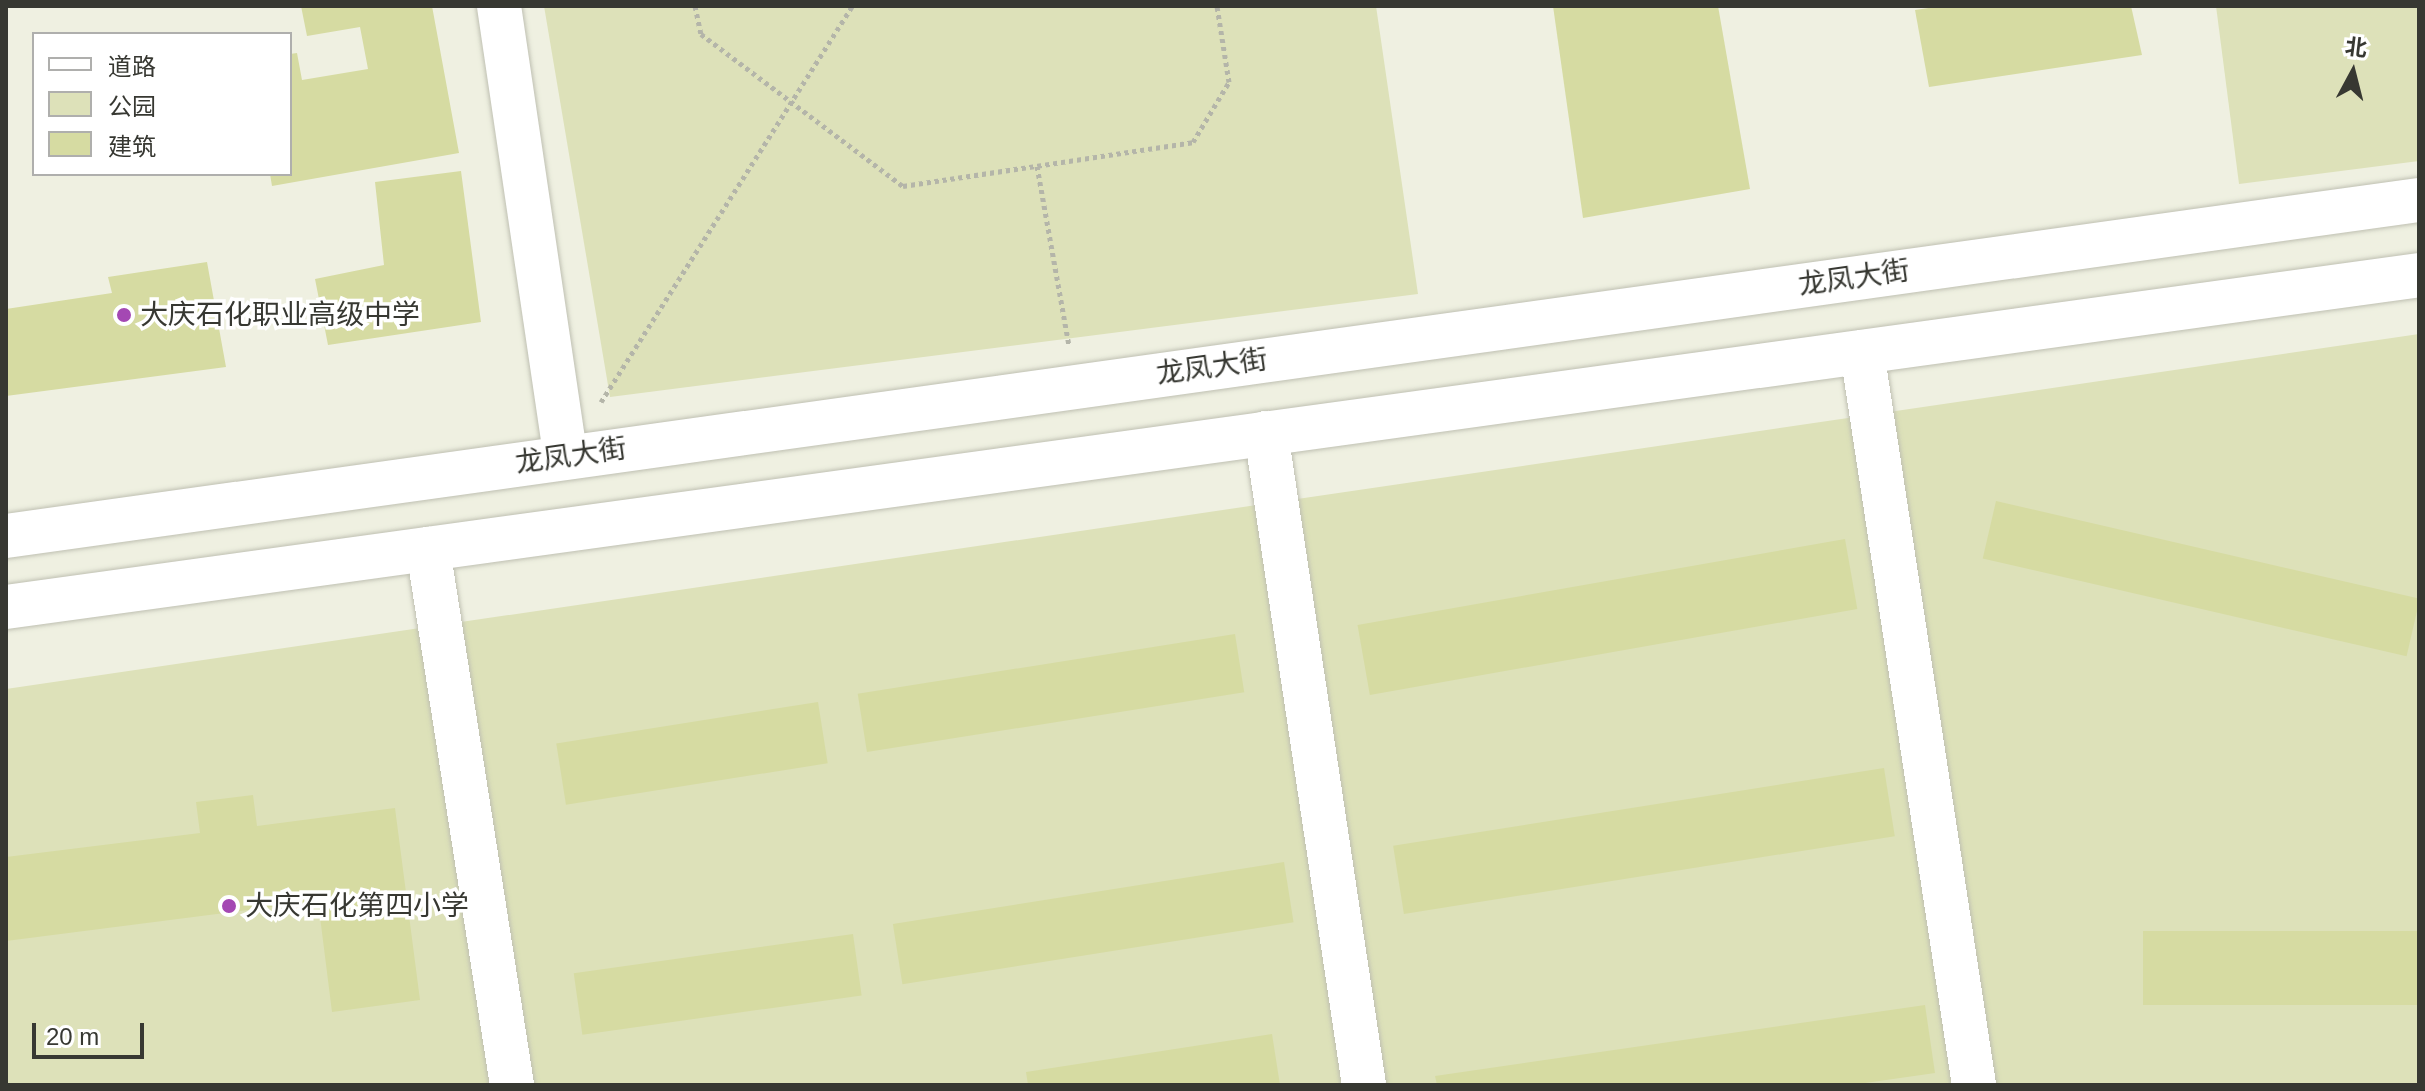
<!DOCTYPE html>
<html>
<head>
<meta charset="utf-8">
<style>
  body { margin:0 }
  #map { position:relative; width:2425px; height:1091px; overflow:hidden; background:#eff0e1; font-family:Arial,"Noto Sans SC",sans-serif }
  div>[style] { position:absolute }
  .green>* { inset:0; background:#dde1b9 }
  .building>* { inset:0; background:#d6dba2; transform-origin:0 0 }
  .path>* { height:5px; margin-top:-2.5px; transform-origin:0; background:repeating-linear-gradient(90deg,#b4b5a9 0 4px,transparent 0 8px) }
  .roads { filter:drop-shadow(0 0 2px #bfc0b2) drop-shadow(0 0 2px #bfc0b2) }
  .minor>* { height:44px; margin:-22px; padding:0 22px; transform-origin:22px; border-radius:22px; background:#fff }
  .major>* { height:44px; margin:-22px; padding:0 22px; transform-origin:22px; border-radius:22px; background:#fff }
  .dots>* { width:22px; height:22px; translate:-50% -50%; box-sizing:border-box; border:4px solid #fff; border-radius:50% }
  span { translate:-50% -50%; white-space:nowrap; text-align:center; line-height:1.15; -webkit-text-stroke:7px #fff; paint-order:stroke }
  .street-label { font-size:28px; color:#373832 }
  .poi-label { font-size:28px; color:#373832 }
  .left { translate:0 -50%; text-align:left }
  .frame { position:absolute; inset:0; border:8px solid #373832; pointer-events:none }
  .legend { position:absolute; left:32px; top:32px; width:260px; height:144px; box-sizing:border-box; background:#fff; border:2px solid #afafad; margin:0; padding:10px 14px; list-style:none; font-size:24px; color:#373832 }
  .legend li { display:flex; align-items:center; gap:16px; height:40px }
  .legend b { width:40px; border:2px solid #afafad }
  .north { position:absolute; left:2313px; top:32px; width:80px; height:80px; -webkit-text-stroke:6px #fff; paint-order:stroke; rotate:7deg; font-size:22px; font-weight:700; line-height:32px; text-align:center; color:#373832 }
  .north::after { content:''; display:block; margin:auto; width:28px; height:36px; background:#373832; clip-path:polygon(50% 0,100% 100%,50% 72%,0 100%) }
  .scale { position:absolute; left:32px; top:1023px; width:112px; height:36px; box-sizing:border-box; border:4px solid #373832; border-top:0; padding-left:10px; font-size:24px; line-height:28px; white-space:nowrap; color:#373832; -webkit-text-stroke:6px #fff; paint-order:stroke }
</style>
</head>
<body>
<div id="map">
  <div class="green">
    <div style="clip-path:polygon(544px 6px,1376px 6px,1418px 294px,610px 397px)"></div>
    <div style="clip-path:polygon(2216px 6px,2419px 6px,2419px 161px,2239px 184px)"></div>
    <div style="clip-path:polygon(2419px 334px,2419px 1085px,6px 1085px,6px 689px)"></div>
  </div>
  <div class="building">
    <div style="clip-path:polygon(301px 6px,432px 6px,459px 153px,272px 186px,270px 174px,290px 174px,290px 54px,297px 53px,302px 80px,368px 69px,360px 27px,307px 36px)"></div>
    <div style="clip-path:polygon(1553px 6px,1718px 6px,1750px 189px,1583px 218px)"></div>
    <div style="clip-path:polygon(1942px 6px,2131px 6px,2142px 55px,1929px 87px,1915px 10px)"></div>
    <div style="clip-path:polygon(461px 171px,481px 322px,328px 345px,315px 279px,384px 265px,375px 182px)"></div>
    <div style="clip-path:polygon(207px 262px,226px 367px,6px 396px,6px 309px,112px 293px,108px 277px)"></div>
    <div style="left:1996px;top:501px;width:435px;height:59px;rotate:13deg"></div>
    <div style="left:1845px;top:539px;width:71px;height:495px;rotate:80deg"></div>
    <div style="left:1235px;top:634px;width:59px;height:382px;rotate:81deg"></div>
    <div style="left:818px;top:702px;width:62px;height:265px;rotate:81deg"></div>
    <div style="left:1884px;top:768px;width:69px;height:497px;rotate:81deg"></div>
    <div style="clip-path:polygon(253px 795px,257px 826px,395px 808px,420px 1000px,332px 1012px,318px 901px,6px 941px,6px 857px,200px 833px,196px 802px)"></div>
    <div style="left:1284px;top:862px;width:61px;height:396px;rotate:81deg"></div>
    <div style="left:2419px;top:931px;width:74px;height:276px;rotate:90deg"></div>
    <div style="left:853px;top:934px;width:62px;height:282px;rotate:82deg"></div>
    <div style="clip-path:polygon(1925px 1005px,1935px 1073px,1851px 1085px,1437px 1085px,1435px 1076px)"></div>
    <div style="clip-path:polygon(1272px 1034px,1280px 1085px,1028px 1085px,1026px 1072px)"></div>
  </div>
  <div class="path">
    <div style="left:695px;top:6px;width:29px;rotate:78deg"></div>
    <div style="left:701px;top:34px;width:253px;rotate:37deg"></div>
    <div style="left:903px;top:186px;width:293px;rotate:-8.6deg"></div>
    <div style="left:1193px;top:142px;width:70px;rotate:-59deg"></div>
    <div style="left:1229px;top:82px;width:77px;rotate:-99deg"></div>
    <div style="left:1037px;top:166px;width:183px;rotate:79.9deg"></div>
    <div style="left:601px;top:402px;width:469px;rotate:-57.6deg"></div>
  </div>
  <div class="roads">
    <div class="minor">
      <div style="left:499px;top:6px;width:456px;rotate:81.6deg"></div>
      <div style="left:1862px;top:352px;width:742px;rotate:81.31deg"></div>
      <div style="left:1266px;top:433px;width:659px;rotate:81.45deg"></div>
      <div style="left:428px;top:549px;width:543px;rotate:81.09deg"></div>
    </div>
    <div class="major">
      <div style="left:6px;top:536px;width:2436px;rotate:-7.93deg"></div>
      <div style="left:6px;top:607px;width:2436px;rotate:-7.83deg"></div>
    </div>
  </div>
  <div class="dots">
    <div style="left:124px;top:315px;background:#a448b3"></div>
    <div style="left:229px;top:906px;background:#a448b3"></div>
  </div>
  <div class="street-label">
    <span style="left:1854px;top:278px;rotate:-8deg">龙凤大街</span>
    <span style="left:1212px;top:367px;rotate:-8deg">龙凤大街</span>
    <span style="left:571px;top:456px;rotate:-8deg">龙凤大街</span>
  </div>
  <div class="poi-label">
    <span class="left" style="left:140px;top:315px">大庆石化职业高级中学</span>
    <span class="left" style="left:245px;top:906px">大庆石化第四小学</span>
  </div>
  <div class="frame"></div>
  <ul class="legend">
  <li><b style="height:10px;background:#fff"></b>道路</li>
  <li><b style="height:22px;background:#dde1b9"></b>公园</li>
  <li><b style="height:22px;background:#d6dba2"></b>建筑</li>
  </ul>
  <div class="north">北</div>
  <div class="scale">20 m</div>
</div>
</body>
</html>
